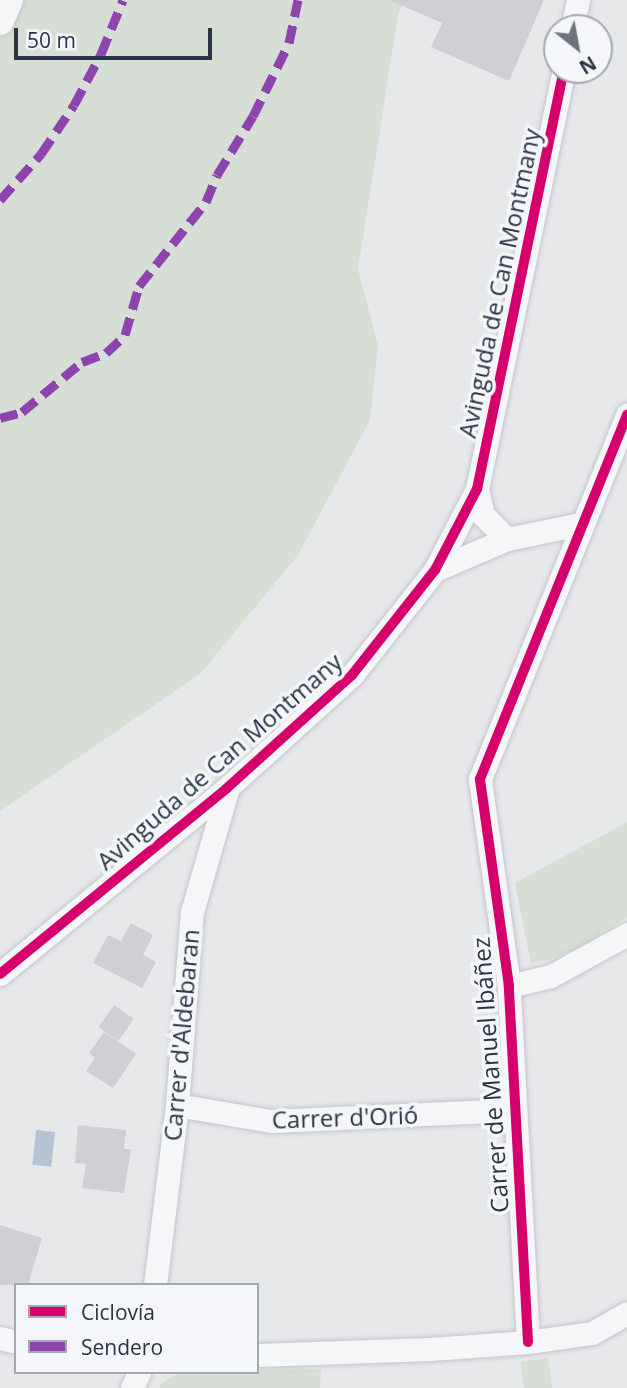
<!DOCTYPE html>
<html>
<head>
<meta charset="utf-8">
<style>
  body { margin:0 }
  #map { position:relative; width:627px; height:1388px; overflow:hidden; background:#e6e8ea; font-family:"Open Sans",sans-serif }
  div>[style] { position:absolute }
  .green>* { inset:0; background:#d6ded6; transform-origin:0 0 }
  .water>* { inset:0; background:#b4c4d5; transform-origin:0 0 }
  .building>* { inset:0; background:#ced0d3; transform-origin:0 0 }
  .roads { filter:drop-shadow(0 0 2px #c4c6c8) drop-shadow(0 0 2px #c4c6c8) }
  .minor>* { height:23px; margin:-11.5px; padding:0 11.5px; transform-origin:11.5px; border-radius:11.5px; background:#f5f6f7 }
  .tertiary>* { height:28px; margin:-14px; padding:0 14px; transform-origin:14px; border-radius:14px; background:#f5f6f7 }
  .quiet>* { height:9px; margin-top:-4.5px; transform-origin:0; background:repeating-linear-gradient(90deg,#8e44ad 0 18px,transparent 0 27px) }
  .cycleway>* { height:10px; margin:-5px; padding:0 5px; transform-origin:5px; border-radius:5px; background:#d6006c }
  span { translate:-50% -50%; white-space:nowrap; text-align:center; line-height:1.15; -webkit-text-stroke:7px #f4f6f9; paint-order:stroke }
  .street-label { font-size:24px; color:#2b3445 }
  .legend { position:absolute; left:14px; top:1283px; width:245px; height:91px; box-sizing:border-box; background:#f4f6f9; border:2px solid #a4a8b1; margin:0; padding:9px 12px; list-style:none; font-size:21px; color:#2b3445 }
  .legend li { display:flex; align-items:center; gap:14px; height:35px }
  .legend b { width:35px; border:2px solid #a4a8b1 }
  .north { position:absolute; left:543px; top:14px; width:70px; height:70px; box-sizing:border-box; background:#f4f6f9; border:2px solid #a4a8b1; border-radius:50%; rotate:149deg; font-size:19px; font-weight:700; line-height:28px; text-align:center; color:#2b3445 }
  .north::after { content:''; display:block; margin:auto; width:24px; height:32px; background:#6c737f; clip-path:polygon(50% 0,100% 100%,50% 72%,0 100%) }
  .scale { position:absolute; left:14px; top:28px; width:198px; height:32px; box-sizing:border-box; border:4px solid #2b3445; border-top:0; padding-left:9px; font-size:21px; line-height:24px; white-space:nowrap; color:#2b3445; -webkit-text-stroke:5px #f4f6f9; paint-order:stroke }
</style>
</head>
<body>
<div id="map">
  <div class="green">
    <div style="clip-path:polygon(0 0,404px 0,398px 15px,358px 269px,378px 346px,370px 420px,298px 555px,200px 674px,0 811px)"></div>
    <div style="clip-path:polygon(627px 822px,627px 917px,580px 947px,555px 958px,531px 963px,515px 883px)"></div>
    <div style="left:548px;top:1358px;width:30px;height:28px;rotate:82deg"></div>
    <div style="clip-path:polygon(321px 1369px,320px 1388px,159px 1388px,162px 1383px,180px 1372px)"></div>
  </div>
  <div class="water">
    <div style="left:36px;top:1130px;width:19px;height:35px;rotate:6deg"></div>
  </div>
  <div class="building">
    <div style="clip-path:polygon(389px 0,544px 0,509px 81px,431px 47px,442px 23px)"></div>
    <div style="clip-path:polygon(131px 923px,153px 935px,143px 955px,156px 962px,142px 988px,93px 963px,108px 935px,121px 941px)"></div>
    <div style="left:114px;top:1005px;width:24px;height:27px;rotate:35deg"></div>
    <div style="clip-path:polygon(104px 1032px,136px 1054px,113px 1088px,86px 1071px,95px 1058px,89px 1053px)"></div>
    <div style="clip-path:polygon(78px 1125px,126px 1130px,124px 1149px,131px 1149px,124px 1193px,82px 1188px,86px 1164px,75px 1163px)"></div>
    <div style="clip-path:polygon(0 1225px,42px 1238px,28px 1285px,0 1285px)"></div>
  </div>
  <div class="roads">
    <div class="minor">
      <div style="left:572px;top:28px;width:29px;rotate:-78deg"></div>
      <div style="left:477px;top:489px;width:27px;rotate:77deg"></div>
      <div style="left:483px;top:515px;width:34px;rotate:45deg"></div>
      <div style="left:435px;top:570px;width:78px;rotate:-23.3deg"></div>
      <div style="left:507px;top:539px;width:76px;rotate:-11.5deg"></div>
      <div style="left:0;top:974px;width:293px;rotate:-39.3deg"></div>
      <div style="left:227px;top:788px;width:169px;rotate:-42.1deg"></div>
      <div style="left:352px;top:675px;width:134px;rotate:-51.7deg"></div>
      <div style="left:435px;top:570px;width:91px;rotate:-62.6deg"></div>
      <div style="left:477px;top:489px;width:428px;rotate:-78.3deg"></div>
      <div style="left:509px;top:986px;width:43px;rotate:-13.4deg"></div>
      <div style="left:551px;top:976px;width:87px;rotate:-28.9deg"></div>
      <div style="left:177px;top:1105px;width:95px;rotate:9.7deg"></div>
      <div style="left:271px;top:1121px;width:243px;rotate:-2.6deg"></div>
      <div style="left:155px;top:1285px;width:181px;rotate:-83deg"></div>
      <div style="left:177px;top:1105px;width:194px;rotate:-85.6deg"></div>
      <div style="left:192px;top:912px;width:126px;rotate:-73.9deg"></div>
      <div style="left:0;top:1338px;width:16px;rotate:14deg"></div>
      <div style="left:528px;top:1342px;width:357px;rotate:-93.1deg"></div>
      <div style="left:509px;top:986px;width:209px;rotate:-98deg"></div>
      <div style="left:480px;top:779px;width:393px;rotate:-68deg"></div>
      <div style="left:257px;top:1355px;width:173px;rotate:-2deg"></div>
      <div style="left:430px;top:1349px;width:98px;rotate:-4.1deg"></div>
      <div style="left:528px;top:1342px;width:65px;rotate:-8deg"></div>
      <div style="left:592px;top:1333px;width:40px;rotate:-29.7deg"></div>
      <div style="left:132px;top:1388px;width:17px;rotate:-66deg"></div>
    </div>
    <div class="tertiary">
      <div style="left:0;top:21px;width:23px;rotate:-67deg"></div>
    </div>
  </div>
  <div class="quiet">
    <div style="left:0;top:200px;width:62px;rotate:-48.3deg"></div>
    <div style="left:41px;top:154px;width:59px;rotate:-56deg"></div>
    <div style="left:74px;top:105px;width:58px;rotate:-62.1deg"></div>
    <div style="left:101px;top:54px;width:58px;rotate:-67.8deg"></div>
    <div style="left:0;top:418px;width:23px;rotate:-15deg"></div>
    <div style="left:22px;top:412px;width:78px;rotate:-39.8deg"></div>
    <div style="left:82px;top:362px;width:26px;rotate:-21deg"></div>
    <div style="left:106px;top:353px;width:26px;rotate:-43deg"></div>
    <div style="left:125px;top:335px;width:51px;rotate:-74.1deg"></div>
    <div style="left:139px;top:286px;width:107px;rotate:-51.4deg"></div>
    <div style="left:206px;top:202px;width:29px;rotate:-68deg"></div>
    <div style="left:217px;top:175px;width:69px;rotate:-58.6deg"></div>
    <div style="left:253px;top:116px;width:81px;rotate:-63.7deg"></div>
    <div style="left:289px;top:43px;width:44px;rotate:-78.2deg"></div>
  </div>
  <div class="cycleway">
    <div style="left:0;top:974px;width:293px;rotate:-39.3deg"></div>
    <div style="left:227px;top:788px;width:169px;rotate:-42.1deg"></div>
    <div style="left:352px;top:675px;width:134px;rotate:-51.7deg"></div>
    <div style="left:435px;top:570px;width:91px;rotate:-62.6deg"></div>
    <div style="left:477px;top:489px;width:428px;rotate:-78.3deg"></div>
    <div style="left:528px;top:1342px;width:357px;rotate:-93.1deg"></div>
    <div style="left:509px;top:986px;width:209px;rotate:-98deg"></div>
    <div style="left:480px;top:779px;width:393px;rotate:-68deg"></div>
  </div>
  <div class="street-label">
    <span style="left:499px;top:283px;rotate:-78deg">Avinguda de Can Montmany</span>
    <span style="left:219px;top:761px;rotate:-41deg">Avinguda de Can Montmany</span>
    <span style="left:181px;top:1035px;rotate:-85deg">Carrer d'Aldebaran</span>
    <span style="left:490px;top:1075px;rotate:-94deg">Carrer de Manuel Ibáñez</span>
    <span style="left:345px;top:1117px;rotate:-2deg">Carrer d'Orió</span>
  </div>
  <ul class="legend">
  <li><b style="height:9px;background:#d6006c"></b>Ciclovía</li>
  <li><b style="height:9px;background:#8e44ad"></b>Sendero</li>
  </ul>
  <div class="north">N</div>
  <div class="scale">50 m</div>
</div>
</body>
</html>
